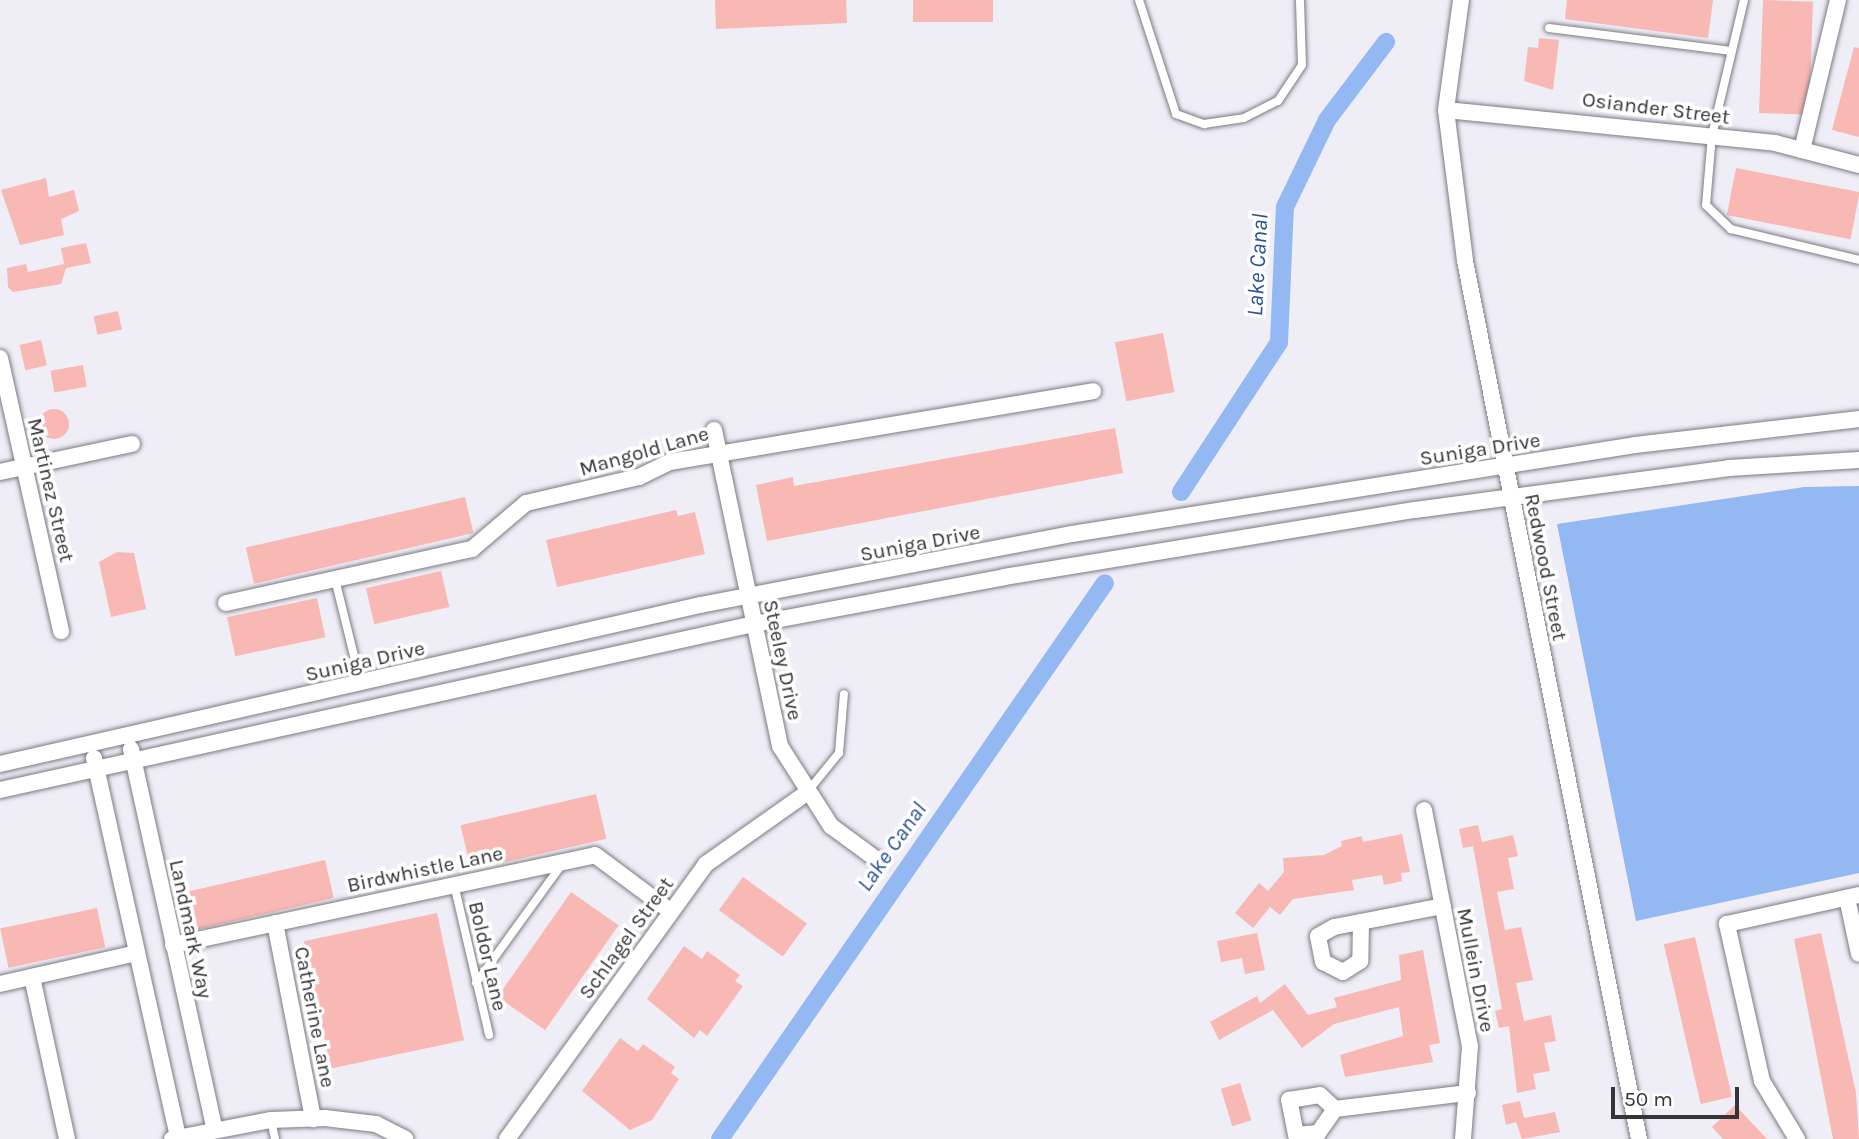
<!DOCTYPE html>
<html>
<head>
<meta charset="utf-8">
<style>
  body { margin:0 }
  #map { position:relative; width:1859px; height:1139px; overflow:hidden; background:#efedf6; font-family:Karla,sans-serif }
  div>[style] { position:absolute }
  .water>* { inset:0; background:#93b8f2 }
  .canal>* { height:18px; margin:-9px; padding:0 9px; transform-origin:9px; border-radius:9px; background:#93b8f2 }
  .building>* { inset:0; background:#f8b8b4; transform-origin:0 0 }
  .round { border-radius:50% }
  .roads { filter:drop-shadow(0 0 2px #7c7a82) drop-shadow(0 0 2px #7c7a82) }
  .lane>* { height:8px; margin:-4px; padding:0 4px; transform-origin:4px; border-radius:4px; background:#fff }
  .street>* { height:16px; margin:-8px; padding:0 8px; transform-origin:8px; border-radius:8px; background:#fff }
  span { translate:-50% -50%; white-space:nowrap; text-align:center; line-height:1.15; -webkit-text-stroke:7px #fff; paint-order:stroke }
  .street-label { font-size:21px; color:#353438 }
  .water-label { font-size:23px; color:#29549a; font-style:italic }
  .scale { position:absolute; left:1611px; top:1087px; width:128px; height:32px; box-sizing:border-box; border:4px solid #353438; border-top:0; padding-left:9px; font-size:21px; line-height:24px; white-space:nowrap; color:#353438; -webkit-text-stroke:5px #fff; paint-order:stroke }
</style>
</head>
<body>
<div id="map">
  <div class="water">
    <div style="clip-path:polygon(1859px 486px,1859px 873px,1636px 921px,1557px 524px,1804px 487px)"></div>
  </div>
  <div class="canal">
    <div style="left:1181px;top:492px;width:179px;rotate:-56.8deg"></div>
    <div style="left:1279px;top:342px;width:135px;rotate:-87.5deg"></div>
    <div style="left:1285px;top:207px;width:97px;rotate:-64.2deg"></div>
    <div style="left:1327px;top:120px;width:98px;rotate:-52.9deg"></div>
    <div style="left:720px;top:1139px;width:676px;rotate:-55.3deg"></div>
  </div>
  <div class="building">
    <div style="clip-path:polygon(715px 0,846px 0,847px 23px,716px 29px)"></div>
    <div style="left:913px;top:0;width:80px;height:22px"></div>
    <div style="clip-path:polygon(1567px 0,1713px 0,1708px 38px,1565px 19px)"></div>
    <div style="left:1763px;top:0;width:50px;height:113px;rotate:2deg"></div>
    <div style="clip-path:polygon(1539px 38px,1559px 40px,1553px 90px,1524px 81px,1528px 47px,1538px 48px)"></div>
    <div style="clip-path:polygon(1854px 47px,1859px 48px,1859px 137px,1832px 130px)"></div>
    <div style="left:1736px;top:168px;width:126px;height:48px;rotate:11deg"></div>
    <div style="clip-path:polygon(46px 178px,49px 197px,74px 190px,79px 211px,61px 219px,64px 235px,20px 245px,1px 190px)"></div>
    <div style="clip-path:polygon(86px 243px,91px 263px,66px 268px,61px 284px,13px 292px,8px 287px,7px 268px,26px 264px,28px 272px,64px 264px,61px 248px)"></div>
    <div style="left:118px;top:311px;width:19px;height:25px;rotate:78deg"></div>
    <div style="left:1163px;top:333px;width:60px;height:49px;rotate:79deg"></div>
    <div style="left:41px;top:340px;width:26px;height:22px;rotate:77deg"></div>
    <div style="left:83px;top:365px;width:22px;height:33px;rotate:80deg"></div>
    <div class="round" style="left:39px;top:409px;width:30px;height:30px"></div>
    <div style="clip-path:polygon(1115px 428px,1123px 473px,767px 541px,756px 485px,793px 477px,794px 486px)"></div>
    <div style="left:465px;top:497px;width:37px;height:225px;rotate:77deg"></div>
    <div style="clip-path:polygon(676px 510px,678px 516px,695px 512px,705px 554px,557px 587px,546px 540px)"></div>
    <div style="clip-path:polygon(117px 552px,134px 553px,146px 609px,111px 617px,99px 562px)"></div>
    <div style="left:441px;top:571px;width:37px;height:77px;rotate:77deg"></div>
    <div style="left:317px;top:598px;width:40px;height:92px;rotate:78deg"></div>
    <div style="left:596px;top:794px;width:46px;height:139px;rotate:77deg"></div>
    <div style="clip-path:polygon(1478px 825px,1482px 842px,1513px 835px,1518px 856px,1508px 858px,1514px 889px,1497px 892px,1505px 930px,1521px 927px,1533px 980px,1516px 983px,1524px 1021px,1551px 1015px,1556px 1041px,1544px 1043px,1550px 1071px,1533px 1074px,1536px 1089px,1517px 1093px,1509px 1026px,1499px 1028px,1495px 1011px,1502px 1009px,1473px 846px,1463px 848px,1459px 829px)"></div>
    <div style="clip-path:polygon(1402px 834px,1410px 872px,1401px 873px,1402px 881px,1384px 885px,1382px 875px,1352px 880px,1354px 890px,1293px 899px,1280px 915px,1270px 907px,1253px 928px,1235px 913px,1259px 883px,1268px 891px,1284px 872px,1283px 858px,1324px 855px,1342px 846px,1341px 841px,1362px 836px,1363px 842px)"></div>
    <div style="left:325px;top:860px;width:39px;height:139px;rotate:77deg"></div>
    <div style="left:743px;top:877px;width:79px;height:41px;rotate:36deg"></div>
    <div style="left:571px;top:892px;width:58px;height:128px;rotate:35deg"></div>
    <div style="left:97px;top:908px;width:40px;height:99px;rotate:78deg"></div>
    <div style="left:437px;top:913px;width:130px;height:136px;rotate:78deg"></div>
    <div style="clip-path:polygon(1257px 933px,1265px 970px,1245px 974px,1242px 958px,1221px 962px,1217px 941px)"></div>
    <div style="clip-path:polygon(1821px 933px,1856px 1093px,1859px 1139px,1833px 1139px,1794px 939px)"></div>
    <div style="left:1695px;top:937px;width:164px;height:32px;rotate:77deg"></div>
    <div style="clip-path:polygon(684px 946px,702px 959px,707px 951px,740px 975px,735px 981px,743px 986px,707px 1036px,700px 1030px,694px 1038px,647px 999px)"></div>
    <div style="clip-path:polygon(1423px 950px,1440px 1043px,1429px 1045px,1433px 1062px,1345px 1077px,1340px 1055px,1403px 1036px,1399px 1007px,1334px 1024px,1302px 1048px,1273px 1010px,1219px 1040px,1210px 1022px,1257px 996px,1260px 1003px,1285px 984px,1308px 1015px,1337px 1007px,1334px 998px,1401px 980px,1399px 955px)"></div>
    <div style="clip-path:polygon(620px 1038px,638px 1051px,643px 1044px,675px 1067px,671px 1073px,679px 1079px,652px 1120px,630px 1130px,582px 1091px)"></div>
    <div style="left:1240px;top:1083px;width:39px;height:20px;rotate:73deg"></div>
    <div style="clip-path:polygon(1520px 1101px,1524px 1118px,1555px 1112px,1560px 1132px,1522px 1139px,1516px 1122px,1506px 1125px,1502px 1105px)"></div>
    <div style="clip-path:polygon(1735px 1105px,1767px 1139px,1723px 1139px,1712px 1127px)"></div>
  </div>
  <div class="roads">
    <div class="lane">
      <div style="left:1139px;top:0;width:120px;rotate:72deg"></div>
      <div style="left:1176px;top:114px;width:30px;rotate:20deg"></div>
      <div style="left:1204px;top:124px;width:40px;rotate:-8.5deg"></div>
      <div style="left:1244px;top:118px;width:38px;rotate:-27deg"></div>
      <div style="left:1278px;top:101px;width:43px;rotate:-56.3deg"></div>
      <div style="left:1302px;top:65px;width:65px;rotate:-91.8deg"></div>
      <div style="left:1744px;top:0;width:139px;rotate:103.3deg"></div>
      <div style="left:1712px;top:135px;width:70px;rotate:94.9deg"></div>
      <div style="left:1706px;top:205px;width:35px;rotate:44deg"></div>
      <div style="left:1731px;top:229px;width:132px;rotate:13.6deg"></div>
      <div style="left:1549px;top:28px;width:184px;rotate:7.2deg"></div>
      <div style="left:335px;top:579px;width:108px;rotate:76.1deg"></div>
      <div style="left:808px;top:791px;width:49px;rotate:-50.8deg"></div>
      <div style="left:839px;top:753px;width:59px;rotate:-85.2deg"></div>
      <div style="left:454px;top:884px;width:155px;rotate:76.9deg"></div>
      <div style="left:476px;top:983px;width:148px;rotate:-54.1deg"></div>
      <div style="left:271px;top:1120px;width:19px;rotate:78deg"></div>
    </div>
    <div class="street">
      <div style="left:1461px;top:0;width:111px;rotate:97.8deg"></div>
      <div style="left:1446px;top:110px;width:152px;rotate:82.8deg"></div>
      <div style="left:1465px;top:261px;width:895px;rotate:78.79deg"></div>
      <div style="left:1446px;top:110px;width:331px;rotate:5.7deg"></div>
      <div style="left:1775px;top:143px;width:87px;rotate:14.7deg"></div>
      <div style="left:1802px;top:150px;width:154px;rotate:-76.5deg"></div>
      <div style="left:0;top:358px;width:280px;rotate:77.4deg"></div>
      <div style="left:714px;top:430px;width:323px;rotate:78.2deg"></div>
      <div style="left:780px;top:746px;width:95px;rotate:57.5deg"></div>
      <div style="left:831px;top:826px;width:61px;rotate:36.3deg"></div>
      <div style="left:0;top:472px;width:135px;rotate:-12deg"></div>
      <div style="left:226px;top:603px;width:252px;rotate:-12.4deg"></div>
      <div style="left:472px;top:549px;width:71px;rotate:-40.4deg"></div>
      <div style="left:526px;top:503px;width:116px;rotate:-13deg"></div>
      <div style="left:639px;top:477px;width:34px;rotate:-26deg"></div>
      <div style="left:670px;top:462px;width:429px;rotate:-9.5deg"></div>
      <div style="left:131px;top:749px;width:390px;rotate:77.6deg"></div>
      <div style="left:94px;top:758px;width:389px;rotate:77.5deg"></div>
      <div style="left:0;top:764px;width:718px;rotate:-12.8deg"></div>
      <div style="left:700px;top:605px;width:379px;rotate:-10.8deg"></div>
      <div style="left:1072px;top:534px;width:570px;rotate:-8.98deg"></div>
      <div style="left:1635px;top:445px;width:226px;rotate:-6.6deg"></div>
      <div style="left:0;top:790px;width:772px;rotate:-12.42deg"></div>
      <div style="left:754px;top:624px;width:254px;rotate:-10.6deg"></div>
      <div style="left:1004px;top:577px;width:416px;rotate:-9.3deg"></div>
      <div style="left:1415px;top:510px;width:317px;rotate:-7.6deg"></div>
      <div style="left:1729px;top:468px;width:130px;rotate:-3.5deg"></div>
      <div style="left:1424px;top:810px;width:240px;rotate:79deg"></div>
      <div style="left:1470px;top:1046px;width:93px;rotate:94.3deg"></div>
      <div style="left:1847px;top:898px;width:57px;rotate:77.9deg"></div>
      <div style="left:1361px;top:922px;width:39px;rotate:91deg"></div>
      <div style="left:1360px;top:961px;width:20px;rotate:147deg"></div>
      <div style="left:1343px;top:972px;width:22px;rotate:-153deg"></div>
      <div style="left:1323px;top:962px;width:26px;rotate:-101deg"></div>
      <div style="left:1318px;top:936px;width:18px;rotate:-29deg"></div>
      <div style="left:1334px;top:927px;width:48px;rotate:-10.8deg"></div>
      <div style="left:1381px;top:918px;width:63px;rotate:-11deg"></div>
      <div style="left:275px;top:923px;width:200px;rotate:79deg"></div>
      <div style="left:173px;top:945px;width:431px;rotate:-12deg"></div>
      <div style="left:595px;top:855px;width:94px;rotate:36.7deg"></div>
      <div style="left:32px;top:977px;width:166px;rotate:77.8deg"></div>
      <div style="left:0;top:984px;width:139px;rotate:-12.8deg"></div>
      <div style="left:1335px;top:1109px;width:29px;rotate:125deg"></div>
      <div style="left:1318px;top:1133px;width:22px;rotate:175deg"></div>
      <div style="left:1296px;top:1135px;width:36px;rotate:-101deg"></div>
      <div style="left:1289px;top:1100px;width:31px;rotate:-9deg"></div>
      <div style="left:1320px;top:1095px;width:21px;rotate:43deg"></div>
      <div style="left:1335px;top:1109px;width:134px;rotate:-6.9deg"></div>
      <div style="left:172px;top:1139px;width:101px;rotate:-10.9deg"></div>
      <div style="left:271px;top:1120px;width:54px;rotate:-2.1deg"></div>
      <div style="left:325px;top:1118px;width:51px;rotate:6.7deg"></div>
      <div style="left:376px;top:1124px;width:33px;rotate:27deg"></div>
      <div style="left:507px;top:1139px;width:339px;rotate:-54.1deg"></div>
      <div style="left:706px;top:864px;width:125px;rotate:-35.2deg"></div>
      <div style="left:1797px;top:1139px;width:68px;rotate:-121.1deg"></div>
      <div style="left:1762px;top:1081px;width:161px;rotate:-102.6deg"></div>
      <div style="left:1727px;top:924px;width:135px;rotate:-12.4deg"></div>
    </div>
  </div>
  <div class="street-label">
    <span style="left:1656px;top:108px;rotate:7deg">Osiander Street</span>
    <span style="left:1480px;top:449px;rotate:-9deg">Suniga Drive</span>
    <span style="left:644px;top:451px;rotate:-16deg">Mangold Lane</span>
    <span style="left:51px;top:490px;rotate:77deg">Martinez Street</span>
    <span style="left:920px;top:543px;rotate:-11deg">Suniga Drive</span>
    <span style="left:1546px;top:567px;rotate:79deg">Redwood Street</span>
    <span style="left:783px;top:660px;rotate:78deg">Steeley Drive</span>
    <span style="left:365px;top:661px;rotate:-13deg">Suniga Drive</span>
    <span style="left:425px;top:869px;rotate:-12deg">Birdwhistle Lane</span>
    <span style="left:191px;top:929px;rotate:78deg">Landmark Way</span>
    <span style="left:626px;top:938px;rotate:-54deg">Schlagel Street</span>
    <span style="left:488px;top:956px;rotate:77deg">Boldor Lane</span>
    <span style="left:1476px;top:970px;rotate:79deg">Mullein Drive</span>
    <span style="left:315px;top:1017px;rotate:79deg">Catherine Lane</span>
  </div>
  <div class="water-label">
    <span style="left:1258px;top:265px;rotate:-87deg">Lake Canal</span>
    <span style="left:892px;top:847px;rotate:-55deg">Lake Canal</span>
  </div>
  <div class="scale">50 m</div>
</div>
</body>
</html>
